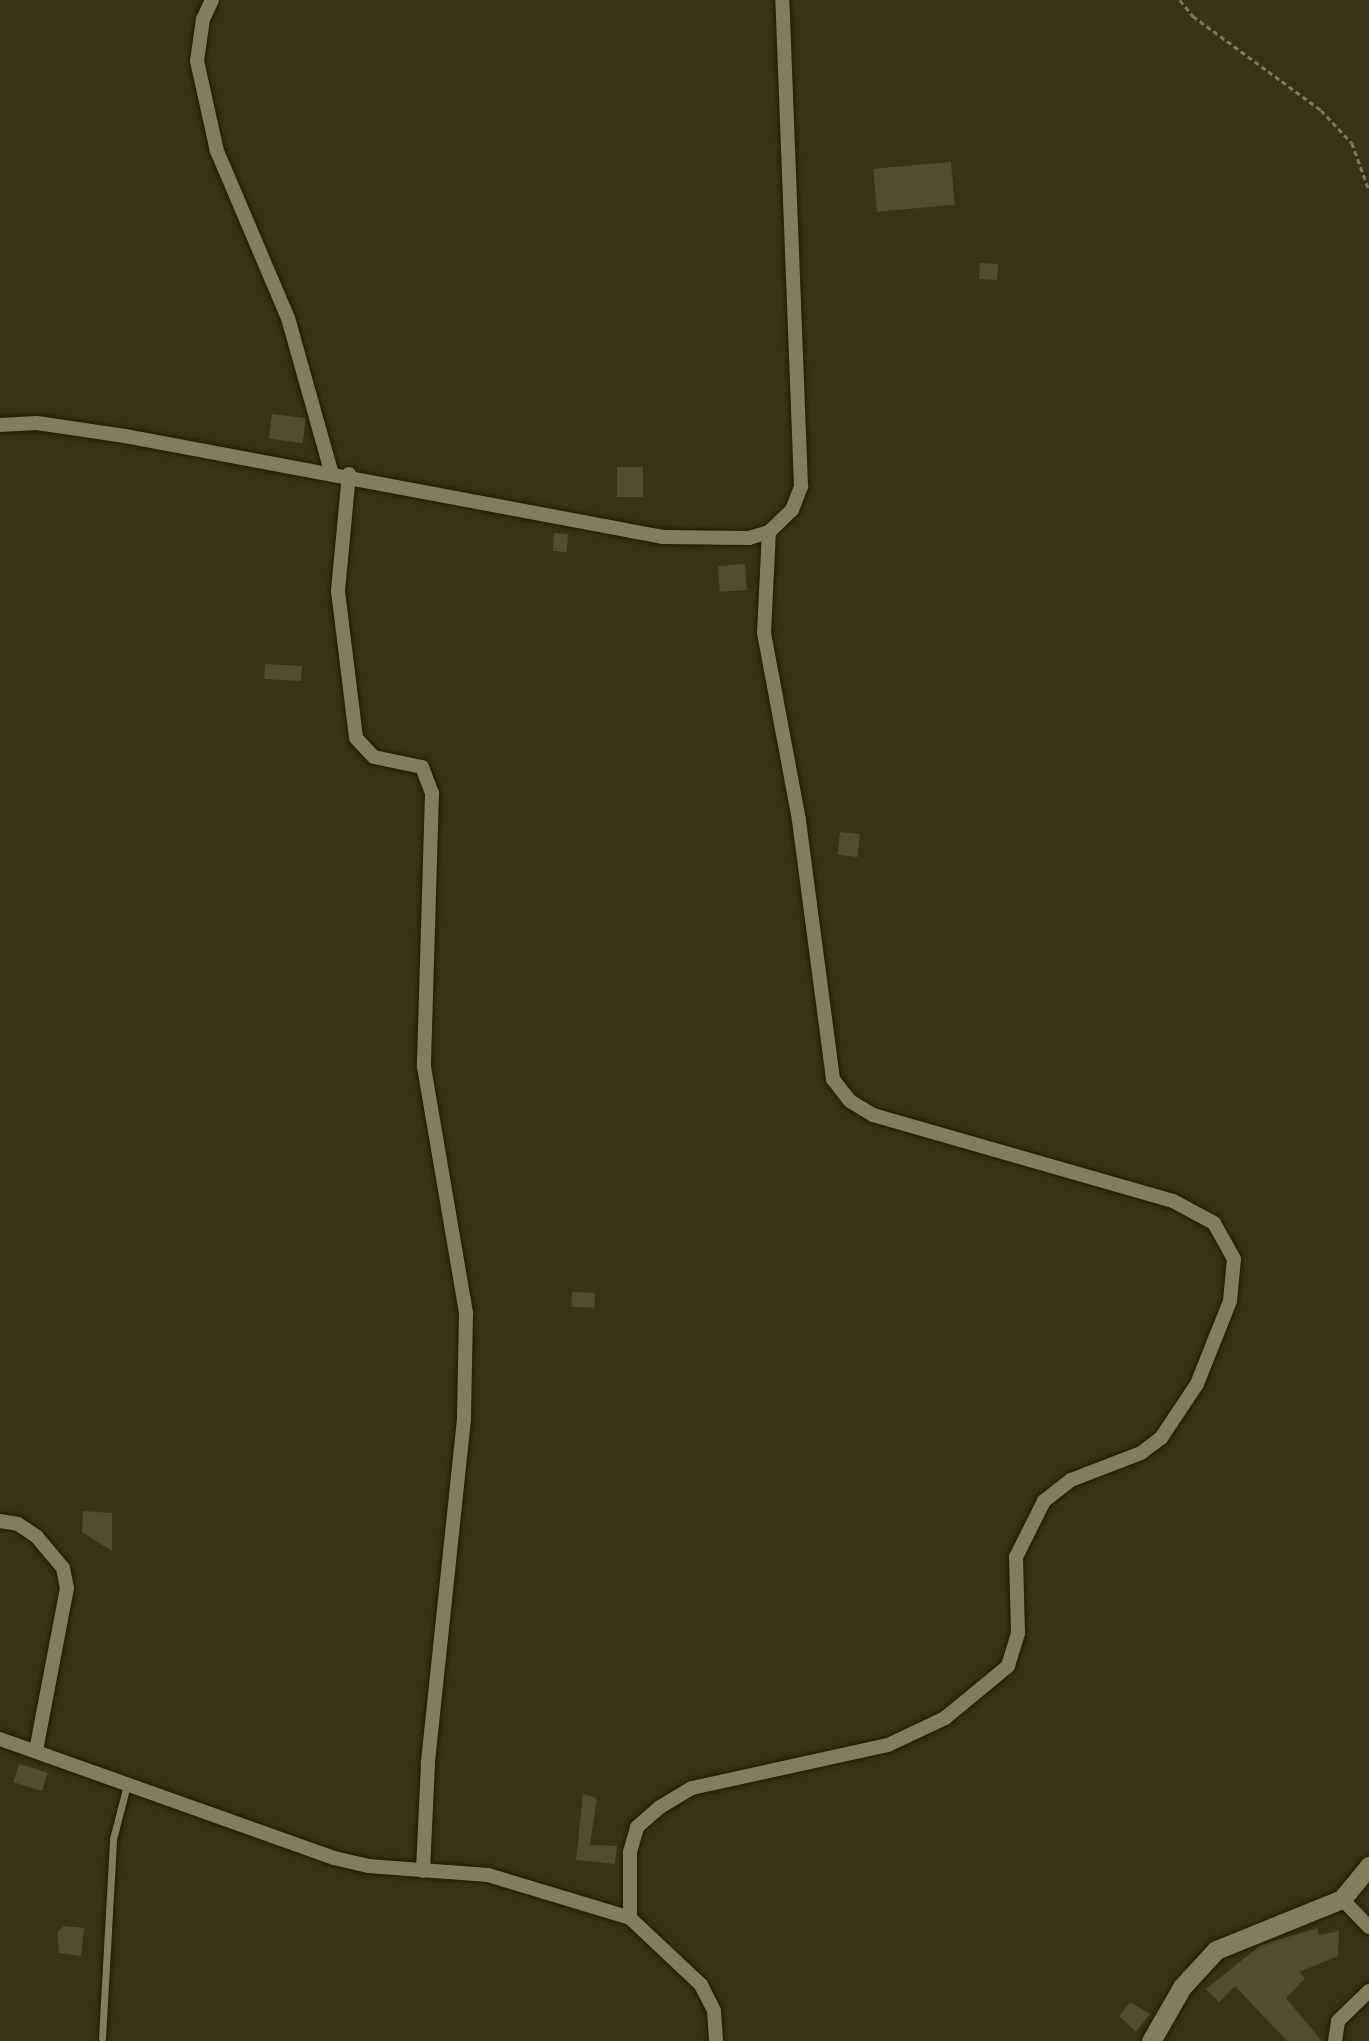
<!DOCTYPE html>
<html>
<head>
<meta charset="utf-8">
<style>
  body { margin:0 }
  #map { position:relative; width:1369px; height:2041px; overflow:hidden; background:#373314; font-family:Poppins,sans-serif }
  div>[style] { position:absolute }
  .building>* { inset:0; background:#514d2e; transform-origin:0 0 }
  .path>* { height:2.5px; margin-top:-1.25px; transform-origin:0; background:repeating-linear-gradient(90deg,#7d7a60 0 5px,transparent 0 8.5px) }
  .roads { filter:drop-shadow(0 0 2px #1f1a00) drop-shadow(0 0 2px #1f1a00) }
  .lane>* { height:7px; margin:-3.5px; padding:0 3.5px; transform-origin:3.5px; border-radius:3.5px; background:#827e5d }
  .street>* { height:14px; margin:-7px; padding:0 7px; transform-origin:7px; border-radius:7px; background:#827e5d }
  .secondary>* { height:19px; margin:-9.5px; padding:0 9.5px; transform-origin:9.5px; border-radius:9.5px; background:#827e5d }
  span { translate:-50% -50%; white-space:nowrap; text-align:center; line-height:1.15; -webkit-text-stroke:5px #2d290a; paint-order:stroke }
</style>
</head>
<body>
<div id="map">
  <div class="building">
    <div style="left:951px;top:162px;width:43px;height:78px;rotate:85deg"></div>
    <div style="left:980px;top:263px;width:18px;height:16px;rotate:3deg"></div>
    <div style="left:272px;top:414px;width:34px;height:25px;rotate:7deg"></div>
    <div style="left:617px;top:467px;width:26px;height:30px"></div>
    <div style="left:554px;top:533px;width:14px;height:18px;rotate:4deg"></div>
    <div style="left:745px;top:564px;width:26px;height:27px;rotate:86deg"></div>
    <div style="left:265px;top:664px;width:37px;height:15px;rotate:3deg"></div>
    <div style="left:840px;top:832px;width:20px;height:23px;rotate:6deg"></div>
    <div style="left:572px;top:1292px;width:23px;height:15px;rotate:2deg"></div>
    <div style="clip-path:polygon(83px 1511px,112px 1513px,112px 1551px,82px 1532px)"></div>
    <div style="left:19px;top:1764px;width:30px;height:19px;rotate:17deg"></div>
    <div style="clip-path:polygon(583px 1794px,597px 1798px,590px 1845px,617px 1846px,615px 1864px,576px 1860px)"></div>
    <div style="clip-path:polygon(64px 1926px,84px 1928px,81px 1956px,59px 1953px,57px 1933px)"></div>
    <div style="clip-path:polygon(1317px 1928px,1319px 1935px,1339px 1931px,1338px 1956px,1299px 1972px,1305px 1978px,1286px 1998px,1322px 2041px,1287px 2041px,1235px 1986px,1219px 2002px,1206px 1989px,1261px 1945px)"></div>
    <div style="clip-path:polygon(1130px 2002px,1150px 2014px,1136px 2032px,1119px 2016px)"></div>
  </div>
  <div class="path">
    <div style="left:1180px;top:0;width:21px;rotate:51deg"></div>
    <div style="left:1193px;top:16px;width:159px;rotate:36.3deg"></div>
    <div style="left:1321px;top:110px;width:45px;rotate:46.8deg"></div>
    <div style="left:1352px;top:143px;width:50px;rotate:70.1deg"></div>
  </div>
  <div class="roads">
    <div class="lane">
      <div style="left:102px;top:2038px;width:199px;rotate:-86.8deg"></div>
      <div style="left:113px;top:1839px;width:56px;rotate:-75.5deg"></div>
    </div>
    <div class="street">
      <div style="left:212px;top:0;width:21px;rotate:115deg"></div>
      <div style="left:203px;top:19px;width:42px;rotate:98.1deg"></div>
      <div style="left:197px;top:61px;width:92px;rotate:77.5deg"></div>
      <div style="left:217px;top:151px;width:181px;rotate:67deg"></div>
      <div style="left:288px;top:318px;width:159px;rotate:74.3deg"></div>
      <div style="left:0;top:425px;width:37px;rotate:-3deg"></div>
      <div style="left:37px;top:423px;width:89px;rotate:8.4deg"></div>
      <div style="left:125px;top:436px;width:547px;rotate:10.63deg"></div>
      <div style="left:663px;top:537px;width:86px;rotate:0.7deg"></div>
      <div style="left:749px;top:538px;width:21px;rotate:-17deg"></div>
      <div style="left:769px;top:532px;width:32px;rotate:-44deg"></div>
      <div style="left:792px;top:510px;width:26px;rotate:-69deg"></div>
      <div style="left:801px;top:486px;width:486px;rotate:-92.2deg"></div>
      <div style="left:349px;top:474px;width:118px;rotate:95.4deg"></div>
      <div style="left:338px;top:591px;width:148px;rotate:83deg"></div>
      <div style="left:356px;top:738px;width:26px;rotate:47deg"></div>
      <div style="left:374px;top:757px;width:49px;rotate:11.8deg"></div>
      <div style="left:422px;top:767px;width:28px;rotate:69deg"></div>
      <div style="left:432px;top:793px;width:274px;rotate:91.7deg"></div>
      <div style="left:424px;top:1067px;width:250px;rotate:80.3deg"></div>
      <div style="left:466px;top:1313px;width:106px;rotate:91.1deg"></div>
      <div style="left:464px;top:1419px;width:347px;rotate:96deg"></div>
      <div style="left:428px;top:1764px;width:107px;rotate:92.7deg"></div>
      <div style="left:0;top:1521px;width:18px;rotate:9deg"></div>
      <div style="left:18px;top:1524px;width:23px;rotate:34deg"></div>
      <div style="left:37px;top:1537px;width:40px;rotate:50deg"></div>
      <div style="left:63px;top:1568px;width:20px;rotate:79deg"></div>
      <div style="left:67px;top:1588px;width:165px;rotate:100.8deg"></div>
      <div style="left:0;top:1739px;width:355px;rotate:19.6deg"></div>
      <div style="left:334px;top:1858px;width:35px;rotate:13deg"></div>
      <div style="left:368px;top:1866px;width:120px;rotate:4.3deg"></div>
      <div style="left:488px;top:1875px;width:148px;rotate:16.8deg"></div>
      <div style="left:630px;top:1918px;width:98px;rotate:43.3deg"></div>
      <div style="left:701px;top:1985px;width:29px;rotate:63deg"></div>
      <div style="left:714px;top:2011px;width:30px;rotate:86deg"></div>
      <div style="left:1342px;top:1899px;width:39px;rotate:46deg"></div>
      <div style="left:630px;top:1918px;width:66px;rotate:-90deg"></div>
      <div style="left:630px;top:1852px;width:26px;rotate:-74deg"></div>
      <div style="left:637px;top:1827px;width:30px;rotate:-41deg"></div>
      <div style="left:660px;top:1807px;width:37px;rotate:-31deg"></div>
      <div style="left:692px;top:1788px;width:201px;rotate:-12.4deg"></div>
      <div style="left:888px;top:1745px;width:63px;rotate:-25.3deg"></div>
      <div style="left:945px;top:1718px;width:82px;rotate:-39.5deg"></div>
      <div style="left:1008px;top:1666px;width:34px;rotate:-73deg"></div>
      <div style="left:1018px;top:1633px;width:76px;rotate:-91.5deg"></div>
      <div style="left:1016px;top:1557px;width:63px;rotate:-63.4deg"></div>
      <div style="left:1044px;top:1501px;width:34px;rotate:-38deg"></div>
      <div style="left:1071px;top:1480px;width:75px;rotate:-21.1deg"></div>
      <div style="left:1141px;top:1453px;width:25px;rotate:-37deg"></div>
      <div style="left:1161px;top:1438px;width:65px;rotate:-56.3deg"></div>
      <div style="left:1197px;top:1384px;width:89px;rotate:-68.3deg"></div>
      <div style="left:1230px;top:1301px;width:42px;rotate:-84.6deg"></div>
      <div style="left:1234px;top:1259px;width:41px;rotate:-119.1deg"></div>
      <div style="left:1214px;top:1223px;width:47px;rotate:-151.8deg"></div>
      <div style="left:1173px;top:1201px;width:312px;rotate:-164deg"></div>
      <div style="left:873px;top:1115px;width:27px;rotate:-149deg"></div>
      <div style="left:850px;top:1101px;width:28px;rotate:-128deg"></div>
      <div style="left:833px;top:1079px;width:261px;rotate:-97.5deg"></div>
      <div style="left:799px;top:820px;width:190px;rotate:-100.6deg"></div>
      <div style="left:764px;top:633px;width:101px;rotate:-87.2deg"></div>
      <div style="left:1335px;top:2041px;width:20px;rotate:-81deg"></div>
      <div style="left:1338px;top:2021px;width:43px;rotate:-44.1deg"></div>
    </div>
    <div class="secondary">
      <div style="left:1151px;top:2041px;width:62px;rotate:-60.1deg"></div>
      <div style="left:1182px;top:1987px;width:50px;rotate:-47.4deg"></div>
      <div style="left:1216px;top:1950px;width:136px;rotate:-22deg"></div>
      <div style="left:1342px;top:1899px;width:43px;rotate:-50.7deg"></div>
    </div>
  </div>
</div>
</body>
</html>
